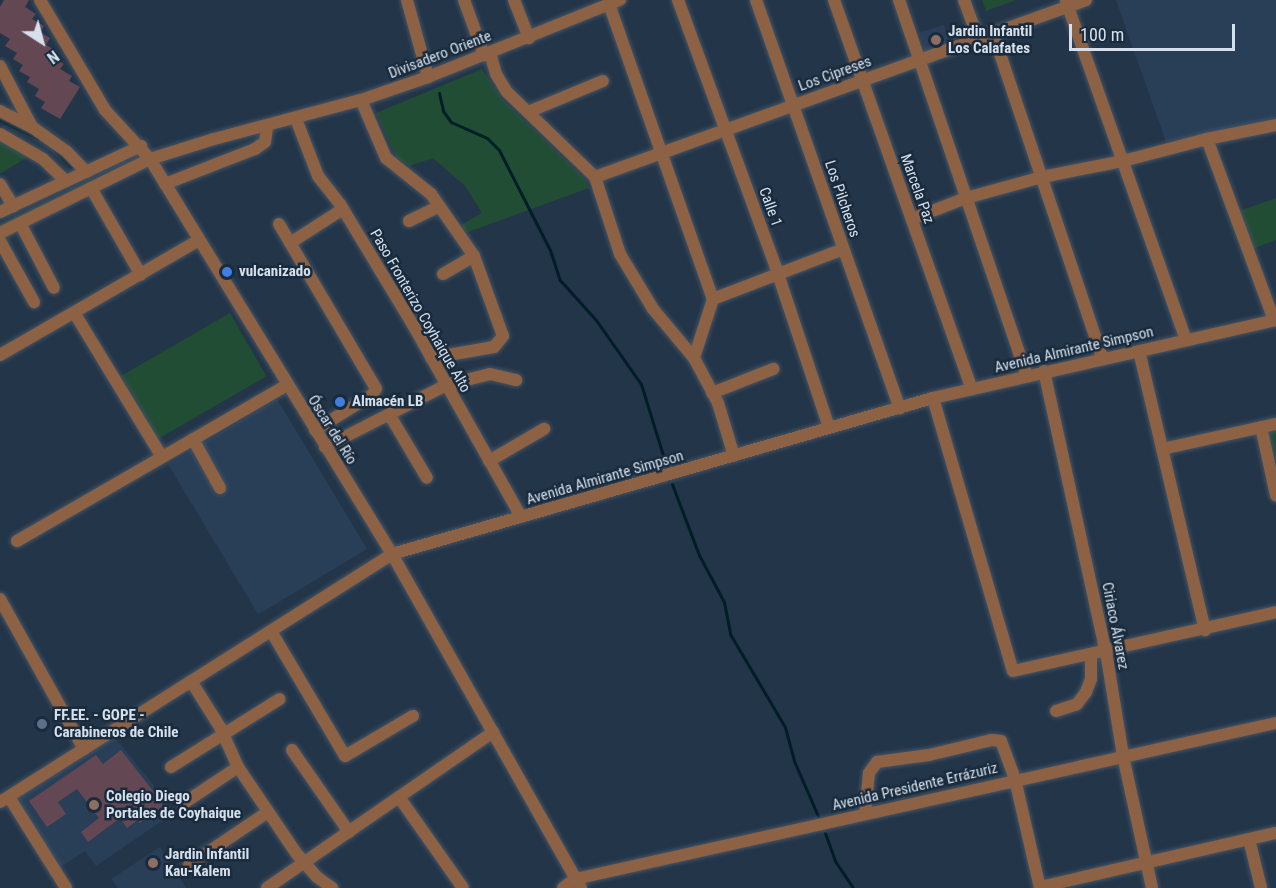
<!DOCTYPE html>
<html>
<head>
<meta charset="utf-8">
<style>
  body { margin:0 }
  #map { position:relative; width:1276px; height:888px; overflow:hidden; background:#233548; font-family:"Roboto Condensed",sans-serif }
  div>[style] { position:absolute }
  .built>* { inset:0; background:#293f57; transform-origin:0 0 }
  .green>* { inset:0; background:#224d35; transform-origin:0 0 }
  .stream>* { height:3px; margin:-1.5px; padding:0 1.5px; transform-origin:1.5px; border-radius:1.5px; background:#001e26 }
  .building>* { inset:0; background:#634854 }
  .roads { filter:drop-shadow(0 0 2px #435466) drop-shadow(0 0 2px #435466) }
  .minor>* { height:12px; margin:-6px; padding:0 6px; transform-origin:6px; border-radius:6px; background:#8d6144 }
  .dots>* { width:16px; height:16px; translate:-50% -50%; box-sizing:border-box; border:3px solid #192b3d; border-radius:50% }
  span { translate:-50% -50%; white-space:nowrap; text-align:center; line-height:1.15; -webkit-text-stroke:5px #192b3d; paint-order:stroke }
  .poi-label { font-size:15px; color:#d5e0ec; font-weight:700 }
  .left { translate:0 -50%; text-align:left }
  .street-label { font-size:15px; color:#d5e0ec }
  .north { position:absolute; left:12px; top:12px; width:60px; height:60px; -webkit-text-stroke:4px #192b3d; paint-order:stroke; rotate:144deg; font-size:16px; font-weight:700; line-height:24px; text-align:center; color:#d5e0ec }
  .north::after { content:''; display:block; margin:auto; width:21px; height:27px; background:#d5e0ec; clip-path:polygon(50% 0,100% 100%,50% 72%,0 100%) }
  .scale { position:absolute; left:1069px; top:24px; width:166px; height:27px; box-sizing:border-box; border:3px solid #d5e0ec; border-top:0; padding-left:8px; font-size:18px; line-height:21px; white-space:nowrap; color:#d5e0ec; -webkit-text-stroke:4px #192b3d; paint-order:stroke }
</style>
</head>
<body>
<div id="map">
  <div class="built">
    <div style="clip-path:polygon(1116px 0,1276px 0,1276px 120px,1166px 142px)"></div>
    <div style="left:944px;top:25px;width:21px;height:25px;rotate:73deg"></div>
    <div style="left:277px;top:399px;width:175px;height:127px;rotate:59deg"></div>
    <div style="clip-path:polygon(113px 735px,175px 812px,96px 866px,85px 851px,59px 868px,14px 798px)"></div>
    <div style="clip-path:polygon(160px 847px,186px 888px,118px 888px,111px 879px)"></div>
  </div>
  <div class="green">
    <div style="clip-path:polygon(982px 0,1016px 0,986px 11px)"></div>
    <div style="clip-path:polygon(482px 69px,502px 99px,586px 180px,589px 188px,465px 233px,459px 226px,482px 213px,465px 186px,433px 158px,409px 166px,396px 157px,376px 113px)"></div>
    <div style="clip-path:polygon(0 140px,29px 156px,0 174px)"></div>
    <div style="clip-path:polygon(135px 159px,137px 159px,0 230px,0 224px)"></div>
    <div style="clip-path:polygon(1276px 198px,1276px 240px,1252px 249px,1239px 211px)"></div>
    <div style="left:230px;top:313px;width:73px;height:126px;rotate:60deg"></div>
    <div style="clip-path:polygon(1276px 428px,1276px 487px,1264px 431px)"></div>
  </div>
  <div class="stream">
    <div style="left:439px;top:93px;width:18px;rotate:77deg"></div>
    <div style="left:443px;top:111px;width:14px;rotate:54deg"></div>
    <div style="left:451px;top:122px;width:39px;rotate:24deg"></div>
    <div style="left:487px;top:138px;width:17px;rotate:45deg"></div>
    <div style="left:499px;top:150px;width:112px;rotate:63deg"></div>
    <div style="left:550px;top:250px;width:32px;rotate:72deg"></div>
    <div style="left:560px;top:280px;width:54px;rotate:48deg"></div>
    <div style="left:596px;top:320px;width:78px;rotate:54.9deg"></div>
    <div style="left:641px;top:384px;width:85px;rotate:72.8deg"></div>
    <div style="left:0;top:120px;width:43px;rotate:26deg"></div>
    <div style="left:54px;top:149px;width:26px;rotate:47deg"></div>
    <div style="left:672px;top:484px;width:76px;rotate:69.2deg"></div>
    <div style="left:699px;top:555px;width:53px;rotate:62deg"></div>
    <div style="left:724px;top:602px;width:33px;rotate:79deg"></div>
    <div style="left:730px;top:634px;width:108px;rotate:59.4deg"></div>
    <div style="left:785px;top:727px;width:35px;rotate:75deg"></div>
    <div style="left:794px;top:761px;width:60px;rotate:66.4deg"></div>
    <div style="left:825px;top:833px;width:30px;rotate:70deg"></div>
    <div style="left:835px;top:861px;width:32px;rotate:56deg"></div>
  </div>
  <div class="building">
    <div style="clip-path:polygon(4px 0,29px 0,25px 7px,36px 14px,32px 19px,44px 26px,40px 32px,50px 38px,46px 45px,57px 51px,53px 57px,64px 64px,60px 69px,72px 76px,69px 81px,80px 87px,60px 119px,41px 108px,45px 102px,35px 96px,39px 89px,27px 82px,30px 77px,19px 71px,23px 65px,13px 59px,17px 53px,5px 46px,10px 39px,0 33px,0 7px)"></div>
    <div style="clip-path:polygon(121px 750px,164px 805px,140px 823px,138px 820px,127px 828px,120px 818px,88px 842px,81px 832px,99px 818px,77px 789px,58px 802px,66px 814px,47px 827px,29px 801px,96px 755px,103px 764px)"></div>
  </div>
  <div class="roads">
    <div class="minor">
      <div style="left:40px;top:0;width:128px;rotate:59.4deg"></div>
      <div style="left:105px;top:110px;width:67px;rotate:47.4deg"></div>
      <div style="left:150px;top:159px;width:463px;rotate:58.5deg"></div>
      <div style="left:392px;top:554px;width:384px;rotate:60.5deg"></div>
      <div style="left:407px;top:0;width:80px;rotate:74.7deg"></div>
      <div style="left:464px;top:0;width:59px;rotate:70deg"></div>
      <div style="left:514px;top:0;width:41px;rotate:68.5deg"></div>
      <div style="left:678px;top:0;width:292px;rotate:69.9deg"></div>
      <div style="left:778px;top:274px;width:161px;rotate:71.6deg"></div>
      <div style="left:756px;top:0;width:433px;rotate:70.6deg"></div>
      <div style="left:834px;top:0;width:413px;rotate:70.5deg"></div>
      <div style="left:899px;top:0;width:396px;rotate:71.2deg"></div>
      <div style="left:964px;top:0;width:40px;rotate:69.8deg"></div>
      <div style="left:1066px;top:1px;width:359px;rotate:70.5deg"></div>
      <div style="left:609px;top:4px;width:313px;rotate:70.6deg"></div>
      <div style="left:713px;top:299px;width:62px;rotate:107.9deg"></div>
      <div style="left:993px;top:33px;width:344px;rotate:71.4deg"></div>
      <div style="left:490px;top:53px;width:22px;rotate:74deg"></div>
      <div style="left:496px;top:74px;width:21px;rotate:59deg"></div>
      <div style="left:507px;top:92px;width:122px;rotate:44deg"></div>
      <div style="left:595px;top:177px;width:81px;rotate:72deg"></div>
      <div style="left:620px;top:254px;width:64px;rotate:59deg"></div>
      <div style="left:653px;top:309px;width:64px;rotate:50.1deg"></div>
      <div style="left:694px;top:358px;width:51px;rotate:61.9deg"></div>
      <div style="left:718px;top:403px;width:55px;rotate:73.2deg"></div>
      <div style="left:0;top:66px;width:69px;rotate:62.3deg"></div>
      <div style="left:361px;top:100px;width:63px;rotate:66.7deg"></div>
      <div style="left:386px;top:158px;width:58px;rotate:38.7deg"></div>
      <div style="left:431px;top:194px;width:75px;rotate:55.3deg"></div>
      <div style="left:474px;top:256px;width:85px;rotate:70.1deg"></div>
      <div style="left:503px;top:336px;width:14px;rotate:129deg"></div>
      <div style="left:494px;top:347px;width:64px;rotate:170.1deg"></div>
      <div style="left:0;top:111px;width:36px;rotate:27deg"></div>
      <div style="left:32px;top:127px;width:43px;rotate:35.5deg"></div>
      <div style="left:67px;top:152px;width:28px;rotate:46deg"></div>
      <div style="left:528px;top:112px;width:81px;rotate:-22.5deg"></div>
      <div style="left:296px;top:119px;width:61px;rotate:68.9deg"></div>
      <div style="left:318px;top:176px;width:36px;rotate:52deg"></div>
      <div style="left:340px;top:204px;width:141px;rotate:58.9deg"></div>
      <div style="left:413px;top:325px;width:220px;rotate:60.6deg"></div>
      <div style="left:0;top:134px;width:50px;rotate:30.2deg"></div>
      <div style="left:43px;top:159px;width:32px;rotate:44deg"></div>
      <div style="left:1207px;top:139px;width:193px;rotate:69.7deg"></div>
      <div style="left:595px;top:177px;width:522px;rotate:-19.82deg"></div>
      <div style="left:0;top:184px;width:26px;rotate:59deg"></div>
      <div style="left:165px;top:184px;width:97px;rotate:-21.3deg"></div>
      <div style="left:255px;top:149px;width:12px;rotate:-35deg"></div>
      <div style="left:265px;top:142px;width:15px;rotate:-82deg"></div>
      <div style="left:91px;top:188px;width:100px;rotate:60.1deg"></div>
      <div style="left:0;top:212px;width:156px;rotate:-25.1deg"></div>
      <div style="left:912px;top:219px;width:58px;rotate:-21.3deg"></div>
      <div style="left:966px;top:198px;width:79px;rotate:-15.4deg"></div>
      <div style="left:1042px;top:177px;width:83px;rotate:-11.2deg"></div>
      <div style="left:1123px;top:161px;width:87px;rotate:-14.7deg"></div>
      <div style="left:1207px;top:139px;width:70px;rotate:-11.5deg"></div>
      <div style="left:409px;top:221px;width:34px;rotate:-26deg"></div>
      <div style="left:20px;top:223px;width:73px;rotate:62.4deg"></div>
      <div style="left:279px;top:224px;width:191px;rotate:59.5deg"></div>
      <div style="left:376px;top:389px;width:7px;rotate:124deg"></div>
      <div style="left:372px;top:395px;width:67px;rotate:148.4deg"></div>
      <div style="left:0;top:233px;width:167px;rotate:-26.3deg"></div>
      <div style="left:150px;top:159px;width:67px;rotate:-17.4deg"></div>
      <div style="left:214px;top:139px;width:152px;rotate:-14.9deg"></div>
      <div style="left:361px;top:100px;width:71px;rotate:-18.9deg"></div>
      <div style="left:428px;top:77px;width:207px;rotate:-21.9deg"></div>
      <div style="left:0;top:241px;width:70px;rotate:60.9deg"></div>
      <div style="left:290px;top:243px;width:63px;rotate:-32.7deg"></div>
      <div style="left:443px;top:274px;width:36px;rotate:-30deg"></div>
      <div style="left:713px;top:299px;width:139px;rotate:-21deg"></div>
      <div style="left:75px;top:314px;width:167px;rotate:58.7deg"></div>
      <div style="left:1139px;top:351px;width:287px;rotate:76.7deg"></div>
      <div style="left:0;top:355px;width:230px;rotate:-30deg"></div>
      <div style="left:1044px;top:371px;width:288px;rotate:77.6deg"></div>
      <div style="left:1106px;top:652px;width:105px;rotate:80.7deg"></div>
      <div style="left:1123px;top:756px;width:135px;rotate:77.6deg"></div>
      <div style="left:712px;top:393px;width:66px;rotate:-21.5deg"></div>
      <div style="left:933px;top:398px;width:284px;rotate:73.7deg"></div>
      <div style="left:1013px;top:671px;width:270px;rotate:-12.6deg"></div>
      <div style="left:389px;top:414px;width:74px;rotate:59.3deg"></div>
      <div style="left:1261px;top:427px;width:70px;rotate:77.6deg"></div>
      <div style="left:193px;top:439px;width:56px;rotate:61.1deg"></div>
      <div style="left:325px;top:447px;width:136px;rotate:-27.1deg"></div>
      <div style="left:446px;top:385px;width:45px;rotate:-14deg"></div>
      <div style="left:490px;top:374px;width:27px;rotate:13deg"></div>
      <div style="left:1162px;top:449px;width:117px;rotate:-12.4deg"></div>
      <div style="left:489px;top:461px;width:64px;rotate:-30.2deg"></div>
      <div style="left:17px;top:541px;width:312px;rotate:-30deg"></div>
      <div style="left:0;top:599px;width:172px;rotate:60.8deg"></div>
      <div style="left:271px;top:631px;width:145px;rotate:59.4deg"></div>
      <div style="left:345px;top:756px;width:79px;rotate:-30.5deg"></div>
      <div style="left:191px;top:681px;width:54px;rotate:57.8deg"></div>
      <div style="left:220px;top:727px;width:44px;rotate:65.8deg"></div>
      <div style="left:238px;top:767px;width:104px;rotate:56deg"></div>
      <div style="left:296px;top:853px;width:32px;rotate:49deg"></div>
      <div style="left:317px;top:877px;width:19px;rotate:36deg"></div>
      <div style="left:1056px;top:711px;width:22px;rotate:-18deg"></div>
      <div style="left:1077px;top:704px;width:15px;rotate:-53deg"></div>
      <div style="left:1086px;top:692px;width:14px;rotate:-69deg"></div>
      <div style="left:1091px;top:679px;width:24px;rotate:-90deg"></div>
      <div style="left:292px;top:750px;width:100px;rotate:55.2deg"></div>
      <div style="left:171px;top:767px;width:128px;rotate:-32deg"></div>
      <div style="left:9px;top:797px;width:107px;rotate:57.9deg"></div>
      <div style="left:399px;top:797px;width:111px;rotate:54.9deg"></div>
      <div style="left:0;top:802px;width:464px;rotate:-32.3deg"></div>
      <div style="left:392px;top:554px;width:563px;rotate:-16.09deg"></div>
      <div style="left:933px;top:398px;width:352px;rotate:-12.8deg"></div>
      <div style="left:184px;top:803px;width:65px;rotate:-33.7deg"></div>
      <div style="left:865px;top:814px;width:41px;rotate:-84.4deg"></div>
      <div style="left:869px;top:773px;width:14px;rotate:-54deg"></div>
      <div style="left:877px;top:762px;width:52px;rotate:-7.7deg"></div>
      <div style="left:929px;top:755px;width:65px;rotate:-13.4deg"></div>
      <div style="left:992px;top:740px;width:9px;rotate:6deg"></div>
      <div style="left:1001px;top:741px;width:40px;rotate:69.8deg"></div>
      <div style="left:1015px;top:779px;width:112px;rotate:77.1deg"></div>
      <div style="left:1249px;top:839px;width:50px;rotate:76.2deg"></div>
      <div style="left:189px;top:865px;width:95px;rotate:-33.9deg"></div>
      <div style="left:1040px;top:887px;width:242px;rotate:-12.9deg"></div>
      <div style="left:267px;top:888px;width:275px;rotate:-34.6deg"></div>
      <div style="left:563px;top:888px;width:15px;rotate:-37deg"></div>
      <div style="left:575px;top:879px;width:718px;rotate:-12.55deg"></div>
    </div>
  </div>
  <div class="dots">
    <div style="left:936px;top:40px;background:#8d6e63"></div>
    <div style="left:227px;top:272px;background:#3f7fe0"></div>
    <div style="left:340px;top:402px;background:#3f7fe0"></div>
    <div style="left:42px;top:724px;background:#5c6f8a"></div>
    <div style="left:94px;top:805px;background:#8d6e63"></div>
    <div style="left:153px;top:863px;background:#8d6e63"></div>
  </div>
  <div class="poi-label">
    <span class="left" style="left:948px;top:40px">Jardin Infantil<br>Los Calafates</span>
    <span class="left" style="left:239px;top:272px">vulcanizado</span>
    <span class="left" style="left:352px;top:402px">Almacén LB</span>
    <span class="left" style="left:54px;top:724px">FF.EE. - GOPE -<br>Carabineros de Chile</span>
    <span class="left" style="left:106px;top:805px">Colegio Diego<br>Portales de Coyhaique</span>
    <span class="left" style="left:165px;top:863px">Jardin Infantil<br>Kau-Kalem</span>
  </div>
  <div class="street-label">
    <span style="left:440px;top:55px;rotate:-21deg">Divisadero Oriente</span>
    <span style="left:835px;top:74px;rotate:-20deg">Los Cipreses</span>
    <span style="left:917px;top:189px;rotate:70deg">Marcela Paz</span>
    <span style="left:842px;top:199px;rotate:71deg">Los Pilcheros</span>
    <span style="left:770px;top:207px;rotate:70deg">Calle 1</span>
    <span style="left:420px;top:311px;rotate:60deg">Paso Fronterizo Coyhaique Alto</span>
    <span style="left:1074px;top:350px;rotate:-13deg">Avenida Almirante Simpson</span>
    <span style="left:332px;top:430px;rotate:58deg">Óscar del Río</span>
    <span style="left:605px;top:478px;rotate:-16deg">Avenida Almirante Simpson</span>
    <span style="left:1115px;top:626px;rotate:79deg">Ciriaco Álvarez</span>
    <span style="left:915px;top:787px;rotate:-13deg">Avenida Presidente Errázuriz</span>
  </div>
  <div class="north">N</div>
  <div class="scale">100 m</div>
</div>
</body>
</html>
